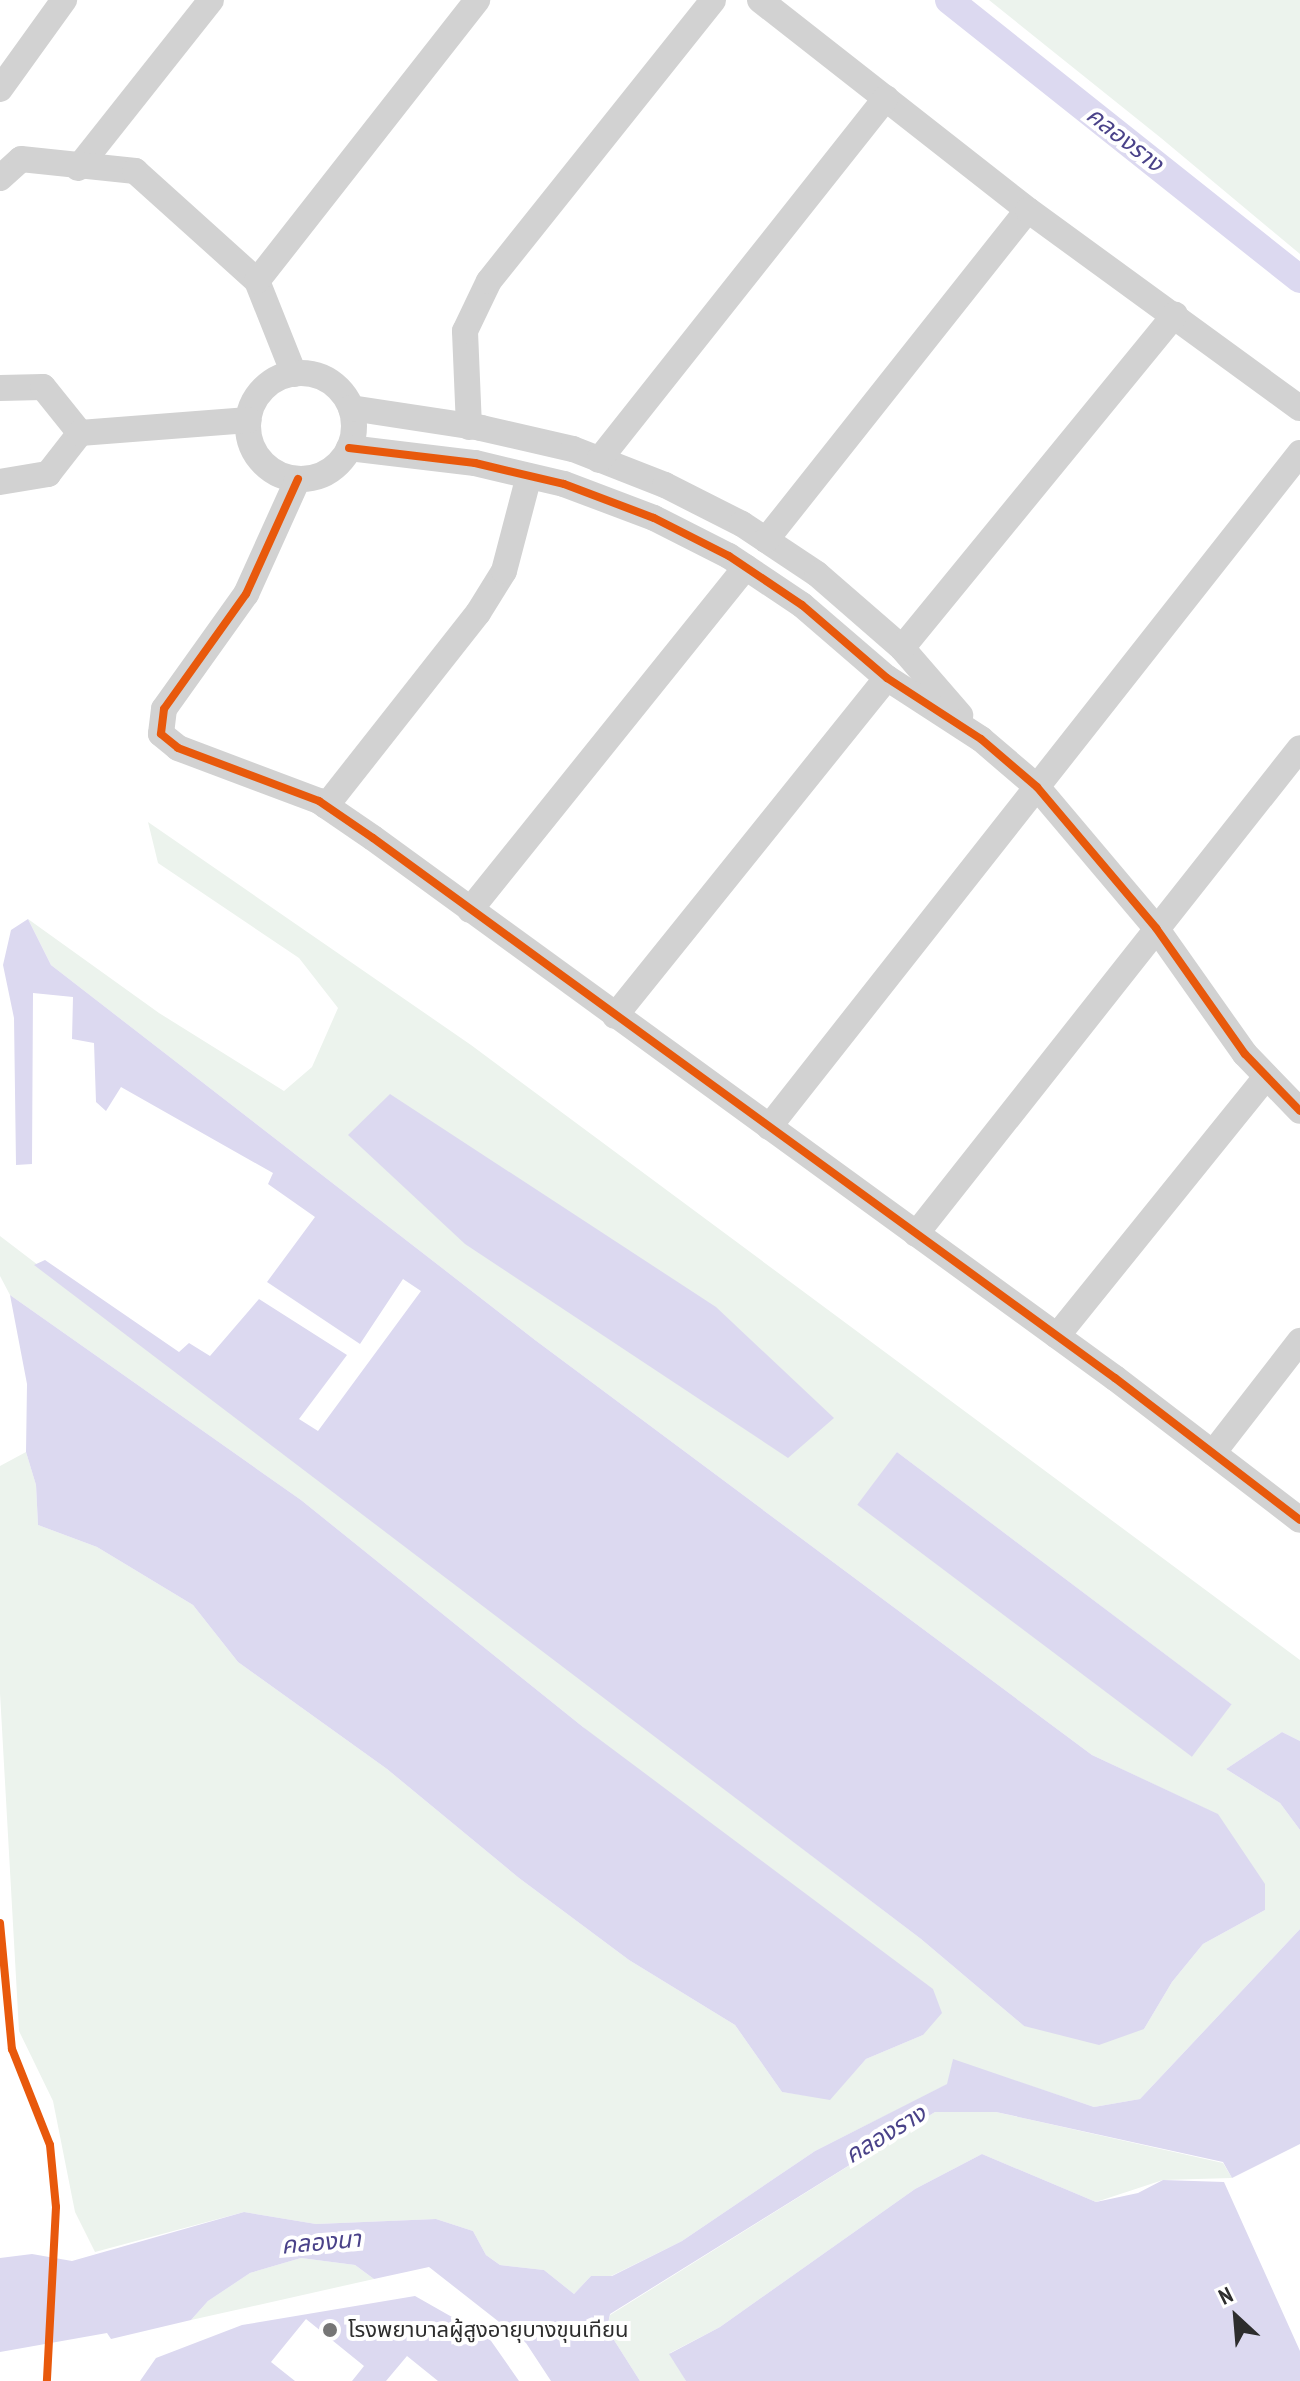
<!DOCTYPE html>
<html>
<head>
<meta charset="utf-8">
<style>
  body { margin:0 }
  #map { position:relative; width:1300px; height:2381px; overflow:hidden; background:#fff; font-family:"PT Sans Narrow","Noto Sans Thai",sans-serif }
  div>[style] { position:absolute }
  .green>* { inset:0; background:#ecf3ed }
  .water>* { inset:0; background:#dcd9f0; transform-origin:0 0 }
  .canal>* { height:28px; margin:-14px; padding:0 14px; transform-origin:14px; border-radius:14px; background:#dcd9f0 }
  .minor>* { height:26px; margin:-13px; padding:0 13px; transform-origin:13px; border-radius:13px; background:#d2d2d2 }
  .minor>.ring { margin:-13px; padding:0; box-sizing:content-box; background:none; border:26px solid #d2d2d2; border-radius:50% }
  .cycleway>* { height:8px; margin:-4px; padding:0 4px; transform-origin:4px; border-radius:4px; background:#e8590c }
  .dots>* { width:22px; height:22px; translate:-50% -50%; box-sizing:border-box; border:4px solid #fff; border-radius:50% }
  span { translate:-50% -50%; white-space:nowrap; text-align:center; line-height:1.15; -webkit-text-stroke:8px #fff; paint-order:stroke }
  .poi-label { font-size:22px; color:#2d2d2d }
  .left { translate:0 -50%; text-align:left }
  .water-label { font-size:24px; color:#4a4289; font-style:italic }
  .north { position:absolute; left:1196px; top:2277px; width:80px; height:80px; -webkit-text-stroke:6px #fff; paint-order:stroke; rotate:334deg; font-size:22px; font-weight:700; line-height:32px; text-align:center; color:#2d2d2d }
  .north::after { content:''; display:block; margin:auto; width:28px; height:36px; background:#2d2d2d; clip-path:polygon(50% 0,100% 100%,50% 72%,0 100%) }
</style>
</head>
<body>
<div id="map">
  <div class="green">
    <div style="clip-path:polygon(989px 0,1300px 0,1300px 254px,1161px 138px)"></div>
    <div style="clip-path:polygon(evenodd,148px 822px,471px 1045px,1300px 1660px,1300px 1741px,1282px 1732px,1226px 1769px,1280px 1803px,1300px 1830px,1300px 1929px,1140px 2099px,1094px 2107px,953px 2060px,948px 2084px,815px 2151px,682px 2241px,611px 2276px,591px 2276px,574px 2294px,544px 2270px,500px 2265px,486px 2255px,473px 2231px,436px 2219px,316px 2224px,244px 2212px,95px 2252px,75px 2212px,53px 2101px,19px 2031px,0 1693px,0 1466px,26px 1452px,36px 1485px,38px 1525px,97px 1547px,193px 1605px,238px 1662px,387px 1769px,519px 1878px,629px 1960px,735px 2025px,782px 2092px,830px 2099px,866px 2059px,923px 2035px,583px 1727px,301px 1500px,10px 1295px,0 1276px,0 1236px,921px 1939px,1024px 2026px,1144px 2029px,1172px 1982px,1203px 1944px,1265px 1910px,1217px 1814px,1092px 1755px,535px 1340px,51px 965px,28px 919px,159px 1013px,284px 1091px,312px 1067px,338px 1008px,299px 958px,158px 863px,148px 822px,897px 1452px,1231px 1704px,1231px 1705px,1189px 1749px,864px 1509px,897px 1452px)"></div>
    <div style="clip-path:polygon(935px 2112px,996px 2112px,1223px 2163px,1232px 2178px,1163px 2180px,1096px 2202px,982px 2154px,915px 2189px,720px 2327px,670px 2353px,686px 2381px,640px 2381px,607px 2329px,610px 2315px)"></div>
    <div style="clip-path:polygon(301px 2258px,355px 2265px,374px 2279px,191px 2320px,208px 2301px,250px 2273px)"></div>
  </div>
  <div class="water">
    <div style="clip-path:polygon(28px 919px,51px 965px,535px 1340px,1092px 1755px,1218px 1814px,1265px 1884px,1265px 1910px,1203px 1944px,1172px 1982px,1144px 2029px,1099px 2045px,1024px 2026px,921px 1939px,34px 1265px,45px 1260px,179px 1352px,189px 1343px,210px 1356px,259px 1299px,347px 1355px,299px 1419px,318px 1431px,421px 1291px,403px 1279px,360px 1344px,267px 1282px,315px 1217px,268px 1184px,273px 1173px,121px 1087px,106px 1111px,96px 1102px,94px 1043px,72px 1039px,73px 997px,33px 993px,32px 1164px,16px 1165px,14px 1018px,3px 965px,11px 930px)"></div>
    <div style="clip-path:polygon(390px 1094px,716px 1307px,834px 1418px,788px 1458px,465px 1244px,348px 1135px)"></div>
    <div style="clip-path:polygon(10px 1295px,301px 1500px,583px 1727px,933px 1989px,942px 2013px,923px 2035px,866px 2059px,830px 2100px,782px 2092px,735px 2025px,629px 1960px,519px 1878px,387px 1769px,238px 1662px,193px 1605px,97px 1547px,38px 1525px,36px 1485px,26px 1452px,27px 1384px)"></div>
    <div style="left:897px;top:1452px;width:419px;height:66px;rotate:37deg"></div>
    <div style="clip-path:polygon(1282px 1732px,1300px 1741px,1300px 1830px,1280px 1803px,1226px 1769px)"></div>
    <div style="clip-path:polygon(1300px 1929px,1300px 2144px,1232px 2178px,1223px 2162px,996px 2112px,935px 2112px,610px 2314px,607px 2329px,640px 2381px,551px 2381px,526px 2343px,429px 2267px,374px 2279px,355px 2265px,301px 2258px,250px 2273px,208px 2301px,191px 2320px,111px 2339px,107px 2333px,0 2352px,0 2258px,32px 2254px,72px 2261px,244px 2212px,316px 2224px,436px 2219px,473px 2231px,486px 2255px,500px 2265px,544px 2270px,574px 2294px,591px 2276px,612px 2276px,682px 2241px,815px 2151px,947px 2084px,953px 2059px,1094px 2107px,1140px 2099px)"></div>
    <div style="clip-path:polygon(982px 2154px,1096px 2202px,1138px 2193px,1163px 2180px,1224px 2182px,1300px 2351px,1300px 2381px,686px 2381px,669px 2354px,720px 2327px,915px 2189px)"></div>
    <div style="clip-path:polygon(415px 2296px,489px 2338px,519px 2381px,438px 2381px,407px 2356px,386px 2381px,352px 2381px,364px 2366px,306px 2319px,271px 2362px,295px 2381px,140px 2381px,156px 2358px,242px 2325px)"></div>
  </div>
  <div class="canal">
    <div style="left:949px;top:0;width:448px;rotate:38.5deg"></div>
  </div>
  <div class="minor">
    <div style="left:760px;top:0;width:340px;rotate:38.1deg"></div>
    <div style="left:0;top:89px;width:110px;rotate:-54.3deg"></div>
    <div style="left:78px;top:168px;width:214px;rotate:-51.6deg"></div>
    <div style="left:0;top:178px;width:28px;rotate:-42deg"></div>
    <div style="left:21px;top:159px;width:115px;rotate:6deg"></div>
    <div style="left:135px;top:171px;width:164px;rotate:42deg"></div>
    <div style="left:257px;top:281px;width:100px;rotate:68.3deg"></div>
    <div style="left:257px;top:281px;width:357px;rotate:-51.9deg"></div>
    <div class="ring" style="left:248px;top:373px;width:80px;height:80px"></div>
    <div style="left:0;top:388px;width:43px;rotate:-1.3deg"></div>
    <div style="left:43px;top:387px;width:59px;rotate:51.2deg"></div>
    <div style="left:351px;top:408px;width:132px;rotate:8.7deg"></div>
    <div style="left:481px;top:428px;width:94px;rotate:12.9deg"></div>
    <div style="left:573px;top:449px;width:99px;rotate:21.4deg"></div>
    <div style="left:665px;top:485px;width:86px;rotate:26.9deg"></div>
    <div style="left:742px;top:524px;width:90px;rotate:33.7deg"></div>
    <div style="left:817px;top:574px;width:113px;rotate:41deg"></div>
    <div style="left:902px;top:648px;width:89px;rotate:49.1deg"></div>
    <div style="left:469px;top:427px;width:96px;rotate:-92.4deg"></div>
    <div style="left:465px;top:331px;width:55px;rotate:-64.4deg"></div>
    <div style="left:489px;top:281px;width:359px;rotate:-51.4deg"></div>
    <div style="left:349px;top:448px;width:127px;rotate:6.8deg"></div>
    <div style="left:475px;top:463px;width:91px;rotate:13.3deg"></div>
    <div style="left:564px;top:484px;width:96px;rotate:20.7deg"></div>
    <div style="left:654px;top:518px;width:84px;rotate:26.9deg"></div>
    <div style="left:729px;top:556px;width:88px;rotate:33.9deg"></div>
    <div style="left:802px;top:605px;width:112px;rotate:40.7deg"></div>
    <div style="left:887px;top:678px;width:112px;rotate:33deg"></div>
    <div style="left:981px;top:739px;width:74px;rotate:40.6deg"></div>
    <div style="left:1037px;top:787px;width:185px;rotate:49.8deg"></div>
    <div style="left:1156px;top:928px;width:154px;rotate:54.8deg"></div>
    <div style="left:1245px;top:1054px;width:79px;rotate:46deg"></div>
    <div style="left:599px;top:460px;width:462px;rotate:-51.6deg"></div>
    <div style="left:298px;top:479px;width:126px;rotate:114.3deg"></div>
    <div style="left:246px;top:594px;width:141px;rotate:125.5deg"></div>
    <div style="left:164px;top:709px;width:25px;rotate:97deg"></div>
    <div style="left:161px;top:734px;width:22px;rotate:39deg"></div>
    <div style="left:178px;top:748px;width:151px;rotate:20.6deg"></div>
    <div style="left:319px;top:801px;width:65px;rotate:34.4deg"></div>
    <div style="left:373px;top:838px;width:918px;rotate:36.05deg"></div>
    <div style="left:1115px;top:1378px;width:233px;rotate:37.5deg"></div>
    <div style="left:0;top:482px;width:49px;rotate:-9.5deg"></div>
    <div style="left:48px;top:474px;width:52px;rotate:-52deg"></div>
    <div style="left:80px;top:433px;width:169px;rotate:-4.4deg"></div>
    <div style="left:766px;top:540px;width:421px;rotate:-51.6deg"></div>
    <div style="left:1028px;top:210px;width:336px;rotate:36.1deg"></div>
    <div style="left:902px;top:648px;width:431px;rotate:-50.7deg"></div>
    <div style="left:326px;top:806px;width:246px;rotate:-51.8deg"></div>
    <div style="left:478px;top:613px;width:49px;rotate:-58.2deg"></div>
    <div style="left:504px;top:571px;width:98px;rotate:-75.3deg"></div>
    <div style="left:470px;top:910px;width:440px;rotate:-51.2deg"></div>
    <div style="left:615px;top:1016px;width:434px;rotate:-51.2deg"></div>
    <div style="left:769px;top:1127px;width:858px;rotate:-51.77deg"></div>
    <div style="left:916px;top:1234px;width:619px;rotate:-51.69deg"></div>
    <div style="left:1057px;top:1336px;width:333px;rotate:-51.1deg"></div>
    <div style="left:1213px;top:1453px;width:142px;rotate:-52.2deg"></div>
  </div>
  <div class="cycleway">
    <div style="left:349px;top:448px;width:127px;rotate:6.8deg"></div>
    <div style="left:475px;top:463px;width:91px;rotate:13.3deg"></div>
    <div style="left:564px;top:484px;width:96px;rotate:20.7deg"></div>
    <div style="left:654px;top:518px;width:84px;rotate:26.9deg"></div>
    <div style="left:729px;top:556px;width:88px;rotate:33.9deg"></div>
    <div style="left:802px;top:605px;width:112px;rotate:40.7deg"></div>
    <div style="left:887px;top:678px;width:112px;rotate:33deg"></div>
    <div style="left:981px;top:739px;width:74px;rotate:40.6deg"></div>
    <div style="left:1037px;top:787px;width:185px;rotate:49.8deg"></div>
    <div style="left:1156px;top:928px;width:154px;rotate:54.8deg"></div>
    <div style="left:1245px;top:1054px;width:79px;rotate:46deg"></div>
    <div style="left:298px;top:479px;width:126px;rotate:114.3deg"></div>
    <div style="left:246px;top:594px;width:141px;rotate:125.5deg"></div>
    <div style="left:164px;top:709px;width:25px;rotate:97deg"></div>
    <div style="left:161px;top:734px;width:22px;rotate:39deg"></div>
    <div style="left:178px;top:748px;width:151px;rotate:20.6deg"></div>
    <div style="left:319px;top:801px;width:65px;rotate:34.4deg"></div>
    <div style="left:373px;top:838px;width:918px;rotate:36.05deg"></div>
    <div style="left:1115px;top:1378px;width:233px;rotate:37.5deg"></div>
    <div style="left:0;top:1923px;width:127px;rotate:84.6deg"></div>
    <div style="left:12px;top:2049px;width:103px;rotate:68.4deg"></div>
    <div style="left:50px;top:2145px;width:62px;rotate:84.5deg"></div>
    <div style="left:56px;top:2207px;width:174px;rotate:93deg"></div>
  </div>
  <div class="dots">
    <div style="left:330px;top:2330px;background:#767676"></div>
  </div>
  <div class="poi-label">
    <span class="left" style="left:348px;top:2330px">โรงพยาบาลผู้สูงอายุบางขุนเทียน</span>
  </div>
  <div class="water-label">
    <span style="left:1125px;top:139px;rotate:38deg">คลองราง</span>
    <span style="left:885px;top:2134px;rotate:-31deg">คลองราง</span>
    <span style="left:321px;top:2242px;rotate:-5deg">คลองนา</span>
  </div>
  <div class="north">N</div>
</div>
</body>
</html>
